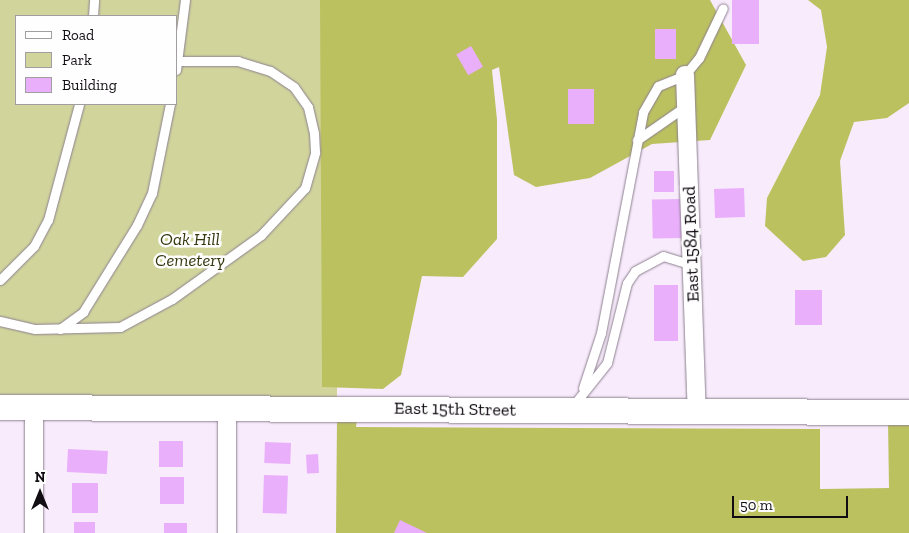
<!DOCTYPE html>
<html>
<head>
<meta charset="utf-8">
<style>
  body { margin:0 }
  #map { position:relative; width:909px; height:533px; overflow:hidden; background:#f8ebfc; font-family:"Zilla Slab",serif }
  div>[style] { position:absolute }
  .green>* { inset:0; background:#d1d59c }
  .forest>* { inset:0; background:#bcc160 }
  .building>* { inset:0; background:#e9affb; transform-origin:0 0 }
  .roads { filter:drop-shadow(0 0 1px #8d8190) drop-shadow(0 0 1px #8d8190) }
  .service>* { height:9px; margin:-4.5px; padding:0 4.5px; transform-origin:4.5px; border-radius:4.5px; background:#fff }
  .minor>* { height:18px; margin:-9px; padding:0 9px; transform-origin:9px; border-radius:9px; background:#fff }
  .secondary>* { height:25px; margin:-12.5px; padding:0 12.5px; transform-origin:12.5px; border-radius:12.5px; background:#fff }
  span { translate:-50% -50%; white-space:nowrap; text-align:center; line-height:1.15; -webkit-text-stroke:5px #fefefe; paint-order:stroke }
  .park-label { font-size:18px; color:#36380f; font-style:italic }
  .street-label { font-size:18px; color:#120d13 }
  .legend { position:absolute; left:15px; top:15px; width:162px; height:90px; box-sizing:border-box; background:#fefefe; border:1px solid #a09ea0; margin:0; padding:6px 9px; list-style:none; font-size:15px; color:#120d13 }
  .legend li { display:flex; align-items:center; gap:10px; height:25px }
  .legend b { width:25px; border:1px solid #a09ea0 }
  .north { position:absolute; left:15px; top:468px; width:50px; height:50px; -webkit-text-stroke:4px #fefefe; paint-order:stroke; rotate:0deg; font-size:14px; font-weight:700; line-height:20px; text-align:center; color:#120d13 }
  .north::after { content:''; display:block; margin:auto; width:18px; height:22px; background:#120d13; clip-path:polygon(50% 0,100% 100%,50% 72%,0 100%) }
  .scale { position:absolute; left:732px; top:496px; width:116px; height:22px; box-sizing:border-box; border:2px solid #120d13; border-top:0; padding-left:6px; font-size:15px; line-height:18px; white-space:nowrap; color:#120d13; -webkit-text-stroke:4px #fefefe; paint-order:stroke }
</style>
</head>
<body>
<div id="map">
  <div class="green">
    <div style="clip-path:polygon(evenodd,0 0,339px 0,337px 398px,0 397px,0 0,16px 16px,176px 16px,176px 104px,16px 104px,16px 16px)"></div>
  </div>
  <div class="forest">
    <div style="clip-path:polygon(320px 0,710px 0,746px 65px,710px 140px,652px 144px,590px 178px,536px 187px,514px 175px,499px 67px,492px 70px,497px 120px,497px 239px,463px 277px,422px 276px,401px 375px,383px 389px,322px 387px)"></div>
    <div style="clip-path:polygon(808px 0,909px 0,909px 103px,887px 118px,854px 122px,840px 161px,845px 235px,826px 257px,803px 261px,765px 226px,767px 198px,820px 95px,827px 47px,821px 10px)"></div>
    <div style="clip-path:polygon(337px 419px,357px 419px,356px 427px,820px 429px,820px 489px,889px 488px,888px 422px,909px 422px,909px 533px,336px 533px)"></div>
  </div>
  <div class="building">
    <div style="left:732px;top:0;width:27px;height:44px"></div>
    <div style="left:655px;top:29px;width:21px;height:30px"></div>
    <div style="left:471px;top:46px;width:24px;height:17px;rotate:60deg"></div>
    <div style="left:568px;top:89px;width:26px;height:35px"></div>
    <div style="left:654px;top:171px;width:20px;height:21px"></div>
    <div style="left:744px;top:188px;width:29px;height:30px;rotate:88deg"></div>
    <div style="left:682px;top:199px;width:39px;height:30px;rotate:89deg"></div>
    <div style="left:654px;top:285px;width:24px;height:56px"></div>
    <div style="left:795px;top:290px;width:27px;height:35px"></div>
    <div style="left:159px;top:441px;width:24px;height:26px"></div>
    <div style="left:265px;top:442px;width:26px;height:21px;rotate:2deg"></div>
    <div style="left:68px;top:449px;width:40px;height:23px;rotate:3deg"></div>
    <div style="left:318px;top:454px;width:19px;height:12px;rotate:87deg"></div>
    <div style="left:264px;top:475px;width:24px;height:38px;rotate:2deg"></div>
    <div style="left:160px;top:477px;width:24px;height:27px"></div>
    <div style="left:72px;top:483px;width:26px;height:30px"></div>
    <div style="clip-path:polygon(400px 520px,427px 533px,394px 533px)"></div>
    <div style="left:95px;top:522px;width:11px;height:21px;rotate:90deg"></div>
    <div style="left:164px;top:523px;width:23px;height:10px"></div>
  </div>
  <div class="roads">
    <div class="service">
      <div style="left:93px;top:16px;width:16px;rotate:-86deg"></div>
      <div style="left:176px;top:70px;width:71px;rotate:-82.7deg"></div>
      <div style="left:637px;top:140px;width:60px;rotate:-34.8deg"></div>
      <div style="left:0;top:280px;width:48px;rotate:-45deg"></div>
      <div style="left:34px;top:246px;width:30px;rotate:-62deg"></div>
      <div style="left:48px;top:220px;width:120px;rotate:-75deg"></div>
      <div style="left:0;top:321px;width:36px;rotate:13deg"></div>
      <div style="left:35px;top:329px;width:85px;rotate:-1.3deg"></div>
      <div style="left:120px;top:327px;width:59px;rotate:-28.3deg"></div>
      <div style="left:172px;top:299px;width:110px;rotate:-35.7deg"></div>
      <div style="left:261px;top:235px;width:64px;rotate:-46.9deg"></div>
      <div style="left:305px;top:188px;width:37px;rotate:-74deg"></div>
      <div style="left:315px;top:152px;width:19px;rotate:-93deg"></div>
      <div style="left:314px;top:133px;width:27px;rotate:-103deg"></div>
      <div style="left:308px;top:107px;width:24px;rotate:-125deg"></div>
      <div style="left:294px;top:87px;width:29px;rotate:-146deg"></div>
      <div style="left:270px;top:71px;width:34px;rotate:-163deg"></div>
      <div style="left:238px;top:61px;width:60px;rotate:180deg"></div>
      <div style="left:60px;top:329px;width:29px;rotate:-36deg"></div>
      <div style="left:83px;top:312px;width:102px;rotate:-58.2deg"></div>
      <div style="left:137px;top:225px;width:35px;rotate:-65deg"></div>
      <div style="left:152px;top:193px;width:91px;rotate:-78.6deg"></div>
      <div style="left:583px;top:388px;width:58px;rotate:-71.9deg"></div>
      <div style="left:601px;top:333px;width:225px;rotate:-79.2deg"></div>
      <div style="left:643px;top:112px;width:30px;rotate:-60deg"></div>
      <div style="left:658px;top:86px;width:29px;rotate:-22deg"></div>
      <div style="left:685px;top:75px;width:22px;rotate:-51deg"></div>
      <div style="left:699px;top:58px;width:55px;rotate:-64.4deg"></div>
      <div style="left:572px;top:407px;width:56px;rotate:-51.5deg"></div>
      <div style="left:607px;top:363px;width:82px;rotate:-76deg"></div>
      <div style="left:627px;top:283px;width:14px;rotate:-56deg"></div>
      <div style="left:635px;top:271px;width:32px;rotate:-28deg"></div>
      <div style="left:663px;top:256px;width:30px;rotate:17deg"></div>
    </div>
    <div class="minor">
      <div style="left:685px;top:75px;width:337px;rotate:88deg"></div>
      <div style="left:34px;top:407px;width:126px;rotate:90deg"></div>
      <div style="left:227px;top:533px;width:125px;rotate:-90deg"></div>
    </div>
    <div class="secondary">
      <div style="left:0;top:407px;width:909px;rotate:0.32deg"></div>
    </div>
  </div>
  <div class="park-label">
    <span style="left:190px;top:250px">Oak Hill<br>Cemetery</span>
  </div>
  <div class="street-label">
    <span style="left:691px;top:244px;rotate:-92deg">East 1584 Road</span>
    <span style="left:455px;top:409px;rotate:1deg">East 15th Street</span>
  </div>
  <ul class="legend">
  <li><b style="height:6px;background:#fff"></b>Road</li>
  <li><b style="height:14px;background:#d1d59c"></b>Park</li>
  <li><b style="height:14px;background:#e9affb"></b>Building</li>
  </ul>
  <div class="north">N</div>
  <div class="scale">50 m</div>
</div>
</body>
</html>
